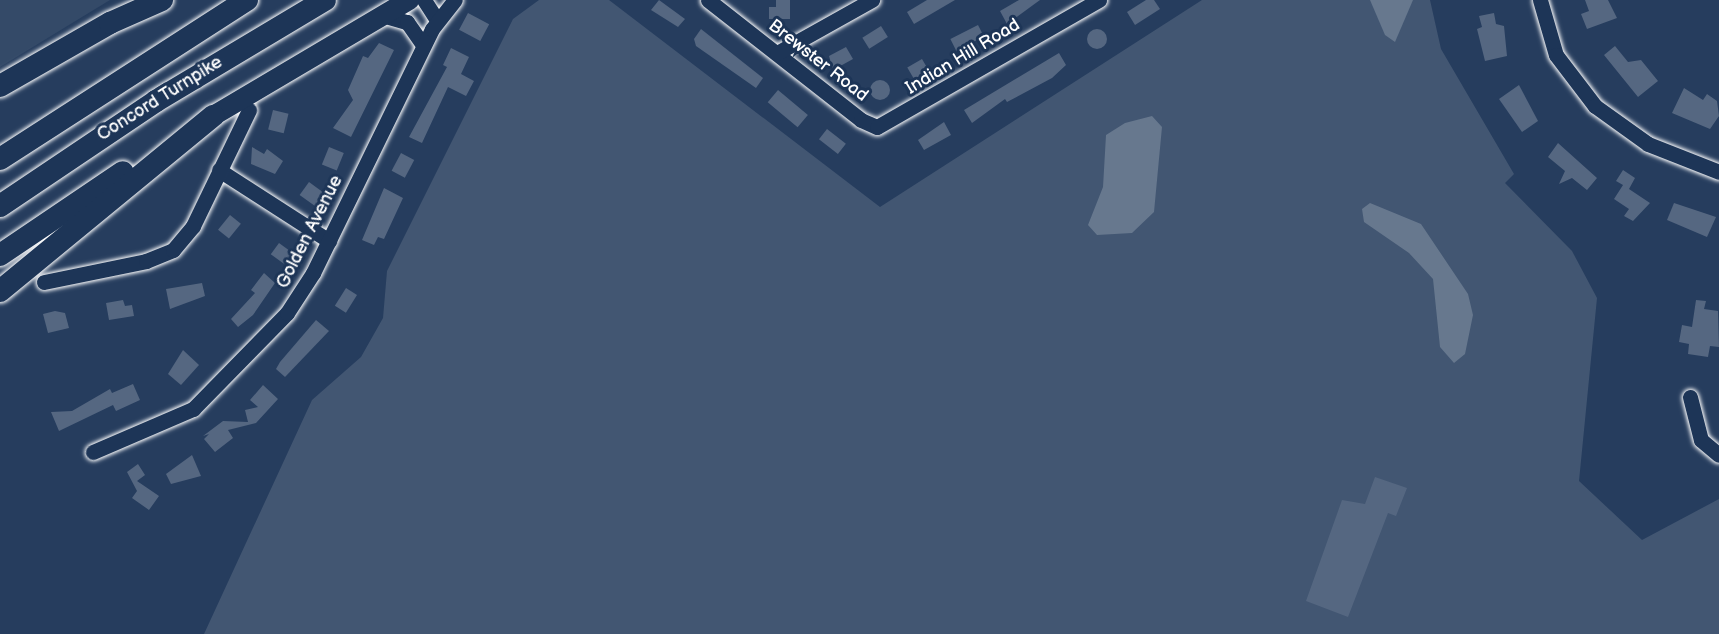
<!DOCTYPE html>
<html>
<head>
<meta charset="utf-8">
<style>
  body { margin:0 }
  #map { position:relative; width:1719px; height:634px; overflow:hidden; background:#263d5e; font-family:"Balsamiq Sans",sans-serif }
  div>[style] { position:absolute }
  .built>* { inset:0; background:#344a68 }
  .green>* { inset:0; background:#425672 }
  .water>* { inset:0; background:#67788e }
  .building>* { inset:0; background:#556781; transform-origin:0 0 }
  .round { border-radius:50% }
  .roads { filter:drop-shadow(0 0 2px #fff) drop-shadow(0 0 2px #fff) }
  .minor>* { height:15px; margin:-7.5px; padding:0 7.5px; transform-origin:7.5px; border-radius:7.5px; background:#1d3557 }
  .major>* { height:20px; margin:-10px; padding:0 10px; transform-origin:10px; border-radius:10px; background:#1d3557 }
  .highway>* { height:22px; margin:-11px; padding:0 11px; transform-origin:11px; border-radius:11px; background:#1d3557 }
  span { translate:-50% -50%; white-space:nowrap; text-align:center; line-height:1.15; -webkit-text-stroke:6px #1d3557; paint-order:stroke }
  .street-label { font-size:18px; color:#fff }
</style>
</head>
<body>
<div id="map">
  <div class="built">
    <div style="clip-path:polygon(0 0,110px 0,0 67px)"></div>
  </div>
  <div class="green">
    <div style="clip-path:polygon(539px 0,609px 0,880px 207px,1202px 0,1430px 0,1441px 49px,1514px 174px,1505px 183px,1572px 251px,1597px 298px,1579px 481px,1642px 540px,1719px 499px,1719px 634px,204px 634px,312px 400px,361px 357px,383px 318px,387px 271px,513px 19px)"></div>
  </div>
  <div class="water">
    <div style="clip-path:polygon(1370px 0,1413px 0,1395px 42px,1385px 35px)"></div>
    <div style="clip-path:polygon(1152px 116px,1162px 127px,1154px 212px,1132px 233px,1097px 235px,1088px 225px,1103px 187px,1106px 135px,1125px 123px)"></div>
    <div style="clip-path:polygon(1370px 203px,1421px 224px,1468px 294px,1473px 315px,1465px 354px,1454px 363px,1440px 347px,1433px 279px,1409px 253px,1364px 222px,1362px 209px)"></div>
  </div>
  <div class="building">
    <div style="clip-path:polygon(659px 0,685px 19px,678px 27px,651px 10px)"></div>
    <div style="clip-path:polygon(776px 0,790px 0,790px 19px,769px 19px,769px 7px,776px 7px)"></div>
    <div style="clip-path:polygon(927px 0,955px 0,914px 24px,907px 12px)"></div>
    <div style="clip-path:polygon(1019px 0,1040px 0,1007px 24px,1000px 11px)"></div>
    <div style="clip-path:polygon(1146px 0,1154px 0,1160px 9px,1135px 25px,1127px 12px)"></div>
    <div style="clip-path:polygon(1585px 0,1608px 0,1617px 18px,1587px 29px,1581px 14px,1589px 11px)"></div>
    <div style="left:468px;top:13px;width:24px;height:19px;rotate:28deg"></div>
    <div style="clip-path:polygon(1494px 13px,1496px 24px,1504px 26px,1507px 56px,1485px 61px,1477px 29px,1482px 27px,1479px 16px)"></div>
    <div style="left:978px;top:25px;width:13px;height:31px;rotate:63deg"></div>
    <div style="left:881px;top:26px;width:13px;height:22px;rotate:58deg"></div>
    <div class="round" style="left:1087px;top:29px;width:20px;height:20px"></div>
    <div style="clip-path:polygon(701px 29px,763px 78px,756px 88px,696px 46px,694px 39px)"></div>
    <div style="clip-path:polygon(379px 43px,394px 50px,351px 137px,333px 128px,353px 100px,348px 90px,363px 56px,368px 58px)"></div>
    <div style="clip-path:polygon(1615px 46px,1628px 62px,1641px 60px,1658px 81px,1638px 97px,1604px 55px)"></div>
    <div style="clip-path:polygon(846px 47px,853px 59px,833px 70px,829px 56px)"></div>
    <div style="clip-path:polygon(451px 48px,469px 57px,461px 74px,474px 81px,466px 96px,448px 87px,422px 143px,409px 137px,447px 67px,443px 65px)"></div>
    <div style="clip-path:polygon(1059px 53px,1066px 65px,1052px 78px,1007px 102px,1005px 99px,972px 123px,964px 110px)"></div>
    <div style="left:922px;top:59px;width:14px;height:17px;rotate:60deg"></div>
    <div class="round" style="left:870px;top:80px;width:20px;height:20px"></div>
    <div style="clip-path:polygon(1519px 85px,1538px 121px,1522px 132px,1499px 99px)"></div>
    <div style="clip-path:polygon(1684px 88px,1703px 100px,1707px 94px,1717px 101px,1719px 116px,1710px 129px,1672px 113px)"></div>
    <div style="left:778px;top:90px;width:39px;height:16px;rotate:40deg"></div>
    <div style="left:273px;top:110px;width:16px;height:20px;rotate:14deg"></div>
    <div style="clip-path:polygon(944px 122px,951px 135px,924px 150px,918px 140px)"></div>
    <div style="left:827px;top:129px;width:24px;height:13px;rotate:38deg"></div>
    <div style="clip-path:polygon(1558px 143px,1597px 178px,1587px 190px,1572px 178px,1559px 184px,1565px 171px,1548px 157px)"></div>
    <div style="clip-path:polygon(252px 147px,264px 154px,267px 149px,283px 161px,275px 174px,251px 164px)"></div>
    <div style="left:329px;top:147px;width:16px;height:19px;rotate:22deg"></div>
    <div style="left:401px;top:153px;width:15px;height:20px;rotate:28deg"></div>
    <div style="clip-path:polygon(1623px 170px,1635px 178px,1629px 189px,1650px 203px,1633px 221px,1624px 216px,1629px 209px,1614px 199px,1623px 185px,1616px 181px)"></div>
    <div style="left:309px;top:182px;width:19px;height:16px;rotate:36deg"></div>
    <div style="clip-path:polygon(384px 188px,403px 198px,384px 239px,378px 237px,374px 245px,362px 240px)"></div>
    <div style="clip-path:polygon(1674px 203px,1716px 217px,1707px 237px,1667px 220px)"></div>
    <div style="left:230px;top:215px;width:14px;height:19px;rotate:39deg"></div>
    <div style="left:279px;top:243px;width:17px;height:14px;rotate:36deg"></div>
    <div style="clip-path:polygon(264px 273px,275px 283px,253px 315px,238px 327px,231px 319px,255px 293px,251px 290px)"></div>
    <div style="clip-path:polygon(202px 283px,205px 296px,170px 309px,166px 289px)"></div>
    <div style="left:346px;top:288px;width:13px;height:21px;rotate:32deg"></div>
    <div style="clip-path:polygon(123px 300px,125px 306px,132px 305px,134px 316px,109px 320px,106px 303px)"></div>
    <div style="clip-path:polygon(1696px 300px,1706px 301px,1704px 309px,1718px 311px,1719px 347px,1710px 346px,1708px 357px,1688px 354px,1689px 344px,1679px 342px,1682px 325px,1692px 327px)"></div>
    <div style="clip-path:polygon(55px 311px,65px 313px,69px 328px,48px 333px,43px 314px)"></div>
    <div style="clip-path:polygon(316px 320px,329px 331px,285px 377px,276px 369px,280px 362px)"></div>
    <div style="clip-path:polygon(183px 350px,199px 365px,181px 385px,168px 374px)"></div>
    <div style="clip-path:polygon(133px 384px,140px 400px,116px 411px,113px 405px,59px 431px,51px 412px,72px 411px,110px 389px,112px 393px)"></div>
    <div style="clip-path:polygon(263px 385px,278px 399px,256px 423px,228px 430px,233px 438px,215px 452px,204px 439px,209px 434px,203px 436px,223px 421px,248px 422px,245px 410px,258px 407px,250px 400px)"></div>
    <div style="clip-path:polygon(192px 455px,201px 476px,171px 484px,166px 474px)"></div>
    <div style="clip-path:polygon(138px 464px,145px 475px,137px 481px,159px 496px,149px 510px,132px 498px,137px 491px,127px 472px)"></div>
    <div style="clip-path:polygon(1375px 477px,1407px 488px,1396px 516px,1388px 513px,1348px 617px,1306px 601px,1342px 500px,1365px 504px)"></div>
  </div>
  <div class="roads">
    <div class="minor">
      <div style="left:424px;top:0;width:24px;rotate:57deg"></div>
      <div style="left:708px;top:0;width:194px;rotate:38.1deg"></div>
      <div style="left:861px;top:120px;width:17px;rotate:24deg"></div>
      <div style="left:877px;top:127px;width:256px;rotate:-29.8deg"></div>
      <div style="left:1540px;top:0;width:57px;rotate:73.8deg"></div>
      <div style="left:1556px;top:55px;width:64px;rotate:52.6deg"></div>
      <div style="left:1595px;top:106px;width:65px;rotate:35.6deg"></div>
      <div style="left:1648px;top:144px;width:76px;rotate:21.5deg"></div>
      <div style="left:382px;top:15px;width:26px;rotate:16deg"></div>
      <div style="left:407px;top:22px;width:28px;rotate:55deg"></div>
      <div style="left:777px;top:53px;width:109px;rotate:-29.2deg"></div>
      <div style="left:219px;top:170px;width:131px;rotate:32.8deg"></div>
      <div style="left:44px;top:282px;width:104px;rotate:-11.6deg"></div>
      <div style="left:146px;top:261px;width:29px;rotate:-22deg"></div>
      <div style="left:173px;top:250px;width:31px;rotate:-50deg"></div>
      <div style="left:193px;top:226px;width:129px;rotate:-64.2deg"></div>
      <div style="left:1690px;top:397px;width:44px;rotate:75.7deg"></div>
      <div style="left:1701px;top:440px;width:23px;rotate:40deg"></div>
      <div style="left:93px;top:452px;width:109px;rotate:-23.3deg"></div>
      <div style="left:193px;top:409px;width:134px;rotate:-45.6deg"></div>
      <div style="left:287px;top:313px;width:48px;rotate:-57deg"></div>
      <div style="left:313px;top:273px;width:271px;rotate:-64deg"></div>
      <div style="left:432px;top:29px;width:37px;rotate:-52deg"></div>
    </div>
    <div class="major">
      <div style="left:213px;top:116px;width:228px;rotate:-30.6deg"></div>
    </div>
    <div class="highway">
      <div style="left:0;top:86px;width:127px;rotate:-29.8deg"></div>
      <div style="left:110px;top:23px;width:57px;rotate:-23.9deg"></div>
      <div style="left:0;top:159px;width:294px;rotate:-32.8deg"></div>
      <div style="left:0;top:206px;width:188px;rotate:-33.9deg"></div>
      <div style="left:156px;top:101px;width:197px;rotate:-30.9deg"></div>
      <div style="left:0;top:255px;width:148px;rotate:-34deg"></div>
      <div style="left:0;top:291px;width:276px;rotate:-39.4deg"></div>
    </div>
  </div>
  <div class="street-label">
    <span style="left:963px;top:57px;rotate:-31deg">Indian Hill Road</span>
    <span style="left:818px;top:61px;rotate:38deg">Brewster Road</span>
    <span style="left:160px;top:99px;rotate:-32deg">Concord Turnpike</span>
    <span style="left:310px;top:232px;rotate:-63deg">Golden Avenue</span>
  </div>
</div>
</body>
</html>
